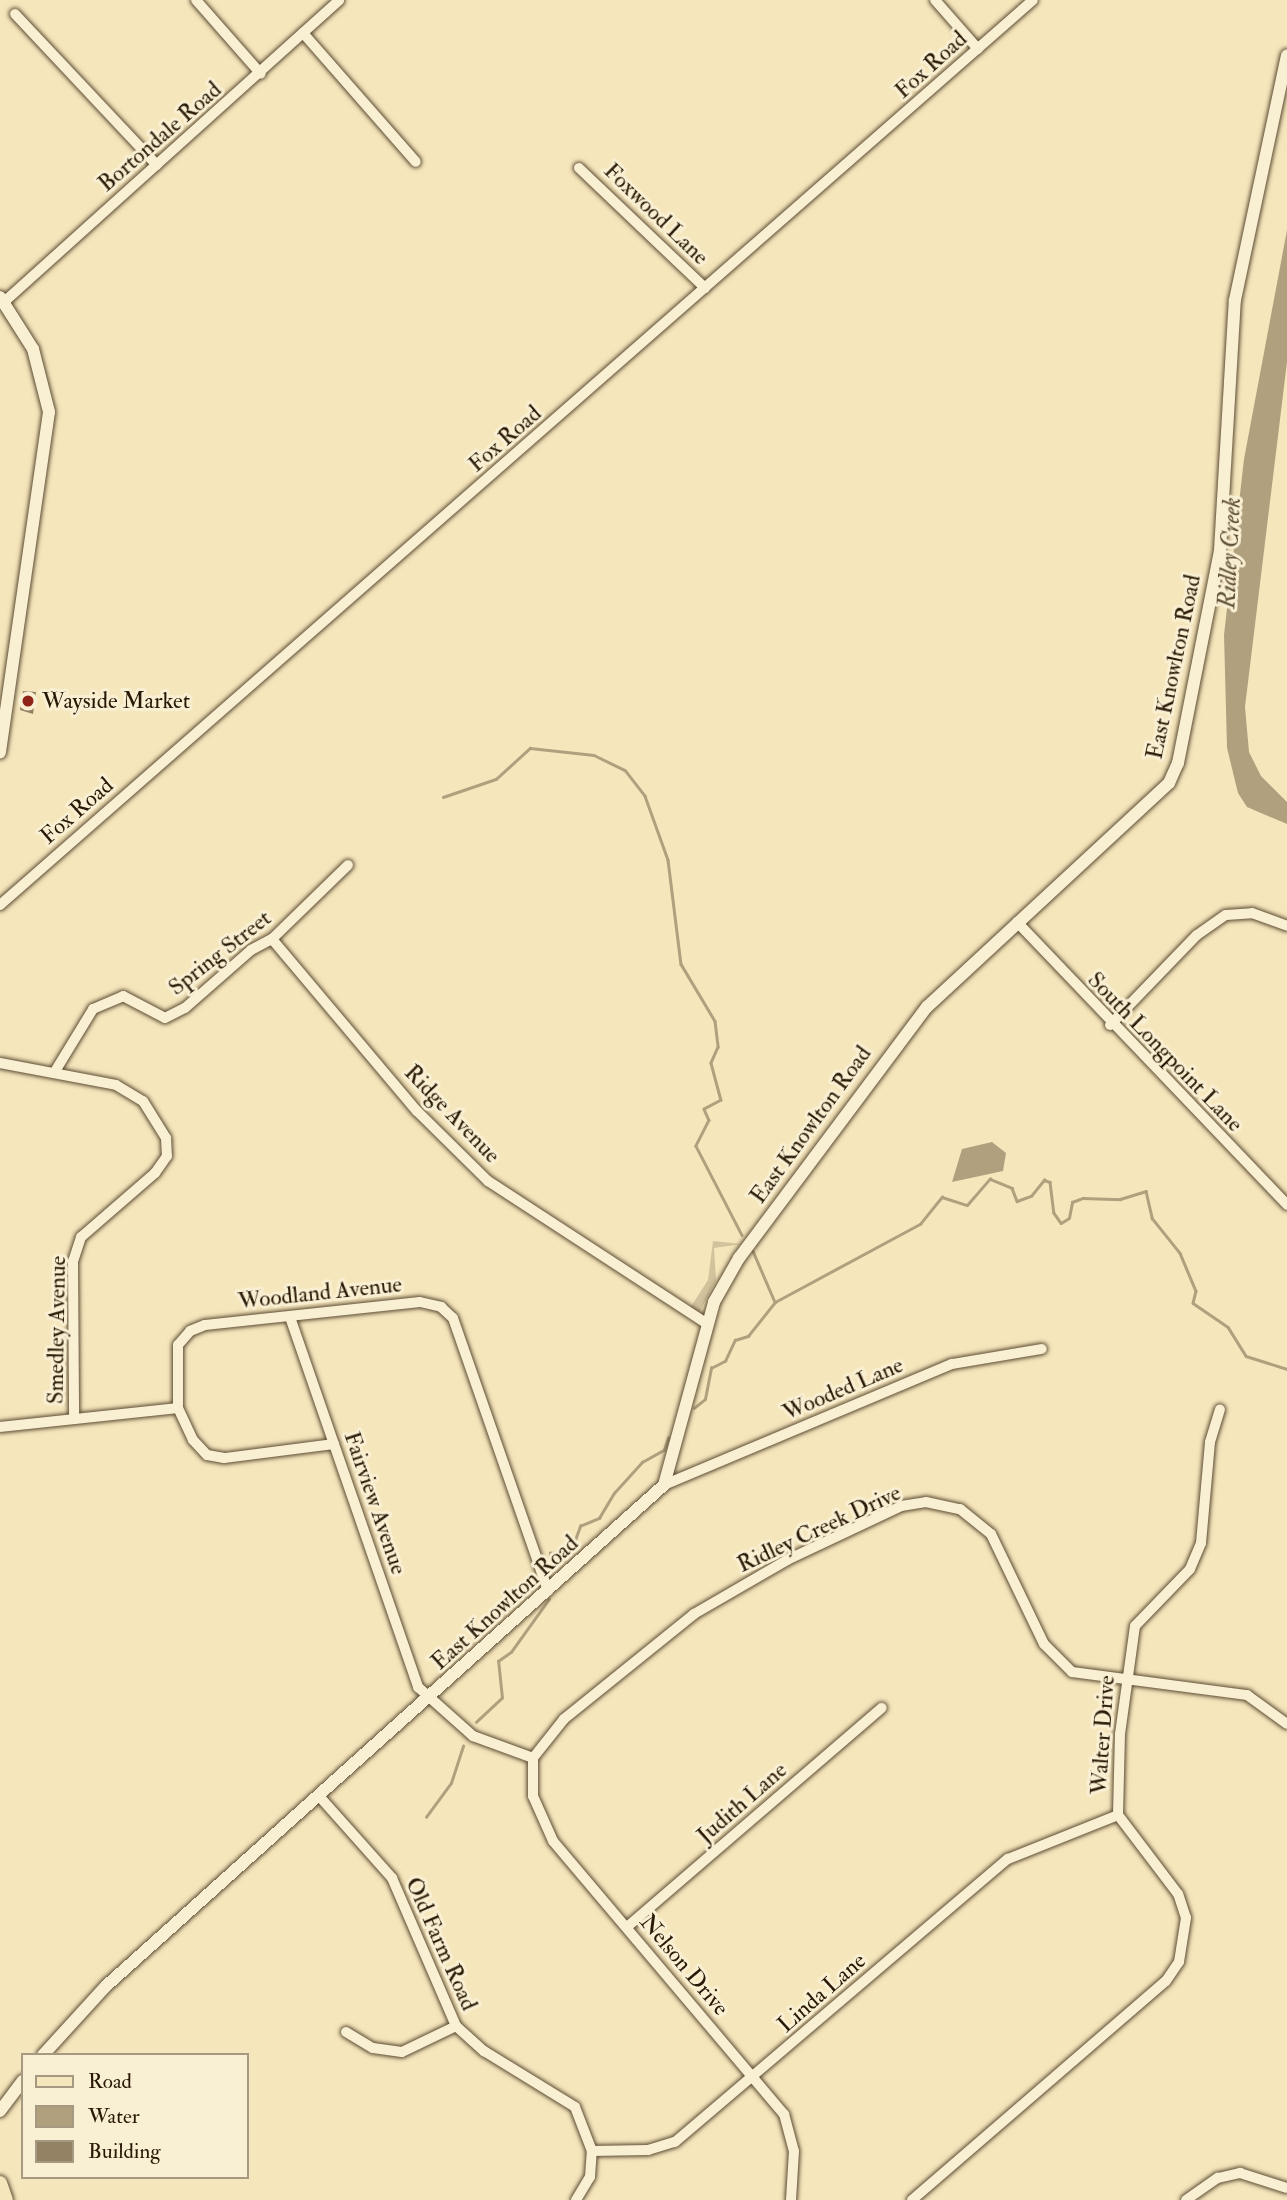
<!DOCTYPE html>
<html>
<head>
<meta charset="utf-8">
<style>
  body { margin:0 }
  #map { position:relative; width:1287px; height:2200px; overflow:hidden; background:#f6e6bc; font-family:"IM FELL Double Pica",serif }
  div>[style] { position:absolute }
  .green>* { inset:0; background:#d3c39d }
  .water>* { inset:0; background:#b0a07e }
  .stream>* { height:2.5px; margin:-1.25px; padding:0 1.25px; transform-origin:1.25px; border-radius:1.25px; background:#b0a07e }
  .building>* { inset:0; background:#938364 }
  .roads { filter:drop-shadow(0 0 2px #5c4c33) drop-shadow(0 0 2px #5c4c33) }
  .street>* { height:10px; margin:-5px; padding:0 5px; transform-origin:5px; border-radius:5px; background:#f9efd3 }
  .secondary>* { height:12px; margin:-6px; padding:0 6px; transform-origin:6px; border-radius:6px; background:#f9efd3 }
  .primary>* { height:14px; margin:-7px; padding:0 7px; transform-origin:7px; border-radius:7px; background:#f6e6bc }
  .dots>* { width:19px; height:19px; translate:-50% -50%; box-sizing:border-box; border:4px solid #f9efd3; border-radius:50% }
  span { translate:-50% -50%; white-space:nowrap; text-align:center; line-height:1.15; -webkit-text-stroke:6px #f9efd3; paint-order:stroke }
  .street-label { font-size:23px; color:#281805 }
  .poi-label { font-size:23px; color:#281805 }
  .left { translate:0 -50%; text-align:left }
  .water-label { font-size:24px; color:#5e4e35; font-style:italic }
  .legend { position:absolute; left:21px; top:2053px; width:228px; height:126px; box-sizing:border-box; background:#f9efd3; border:2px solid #a59981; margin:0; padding:9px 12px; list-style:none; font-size:21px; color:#281805 }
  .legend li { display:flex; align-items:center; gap:14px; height:35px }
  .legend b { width:35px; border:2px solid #a59981 }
</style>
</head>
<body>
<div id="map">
  <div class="green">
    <div style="clip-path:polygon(713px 1241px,742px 1244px,714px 1248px,716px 1280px,699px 1313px,690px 1308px,708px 1280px)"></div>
  </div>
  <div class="water">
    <div style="clip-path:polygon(1287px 230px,1287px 362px,1245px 707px,1249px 752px,1261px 776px,1287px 802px,1287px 824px,1247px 807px,1238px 793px,1227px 748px,1224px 635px,1244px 459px)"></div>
    <div style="clip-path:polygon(992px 1142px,1006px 1153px,1003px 1171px,952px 1182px,962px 1149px)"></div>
  </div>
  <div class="stream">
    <div style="left:443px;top:797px;width:56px;rotate:-18.8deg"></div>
    <div style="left:496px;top:779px;width:46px;rotate:-42.4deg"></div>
    <div style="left:530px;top:748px;width:64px;rotate:6.2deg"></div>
    <div style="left:594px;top:755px;width:34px;rotate:26deg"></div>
    <div style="left:625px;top:770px;width:33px;rotate:52deg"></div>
    <div style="left:645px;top:796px;width:68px;rotate:70.2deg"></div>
    <div style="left:668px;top:860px;width:105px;rotate:82.9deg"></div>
    <div style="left:681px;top:964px;width:66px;rotate:59.2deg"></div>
    <div style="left:715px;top:1021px;width:26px;rotate:83deg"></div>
    <div style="left:718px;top:1047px;width:17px;rotate:114deg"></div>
    <div style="left:711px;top:1063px;width:38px;rotate:75deg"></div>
    <div style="left:721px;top:1100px;width:19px;rotate:152deg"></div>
    <div style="left:704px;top:1109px;width:12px;rotate:66deg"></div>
    <div style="left:709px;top:1120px;width:29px;rotate:117deg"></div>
    <div style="left:696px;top:1146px;width:100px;rotate:62.7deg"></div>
    <div style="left:753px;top:1251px;width:56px;rotate:66.7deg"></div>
    <div style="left:694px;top:1408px;width:14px;rotate:-39deg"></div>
    <div style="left:705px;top:1399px;width:32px;rotate:-79deg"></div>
    <div style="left:711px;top:1368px;width:16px;rotate:-27deg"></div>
    <div style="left:725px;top:1361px;width:23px;rotate:-65deg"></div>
    <div style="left:735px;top:1340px;width:14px;rotate:-17deg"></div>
    <div style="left:748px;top:1336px;width:43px;rotate:-51.5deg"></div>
    <div style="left:775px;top:1302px;width:165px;rotate:-28.3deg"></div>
    <div style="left:920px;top:1224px;width:35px;rotate:-51deg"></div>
    <div style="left:942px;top:1197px;width:26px;rotate:18deg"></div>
    <div style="left:967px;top:1205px;width:35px;rotate:-49deg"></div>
    <div style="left:990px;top:1179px;width:24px;rotate:22deg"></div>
    <div style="left:1012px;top:1188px;width:14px;rotate:69deg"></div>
    <div style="left:1017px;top:1201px;width:15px;rotate:-20deg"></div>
    <div style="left:1031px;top:1196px;width:21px;rotate:-51deg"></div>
    <div style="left:1044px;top:1180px;width:6px;rotate:18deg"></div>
    <div style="left:1050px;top:1182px;width:31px;rotate:83deg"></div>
    <div style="left:1054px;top:1213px;width:12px;rotate:55deg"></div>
    <div style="left:1061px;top:1223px;width:9px;rotate:-32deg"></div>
    <div style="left:1069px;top:1218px;width:16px;rotate:-79deg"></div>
    <div style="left:1072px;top:1202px;width:12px;rotate:-20deg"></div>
    <div style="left:1083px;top:1198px;width:37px;rotate:2deg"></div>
    <div style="left:1120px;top:1199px;width:27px;rotate:-17deg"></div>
    <div style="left:1146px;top:1191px;width:28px;rotate:77deg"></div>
    <div style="left:1152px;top:1218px;width:45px;rotate:51.3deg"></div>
    <div style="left:1180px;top:1253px;width:41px;rotate:67.2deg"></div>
    <div style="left:1196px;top:1291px;width:12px;rotate:104deg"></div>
    <div style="left:1193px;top:1303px;width:42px;rotate:34.4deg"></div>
    <div style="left:1228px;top:1327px;width:34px;rotate:58deg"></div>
    <div style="left:1246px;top:1356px;width:43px;rotate:17.6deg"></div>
    <div style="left:551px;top:1563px;width:10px;rotate:-96deg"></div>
    <div style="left:550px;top:1553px;width:21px;rotate:-5deg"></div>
    <div style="left:571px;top:1551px;width:27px;rotate:-70deg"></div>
    <div style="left:580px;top:1526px;width:21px;rotate:-23deg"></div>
    <div style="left:599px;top:1518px;width:29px;rotate:-59deg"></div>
    <div style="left:614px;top:1493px;width:42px;rotate:-47.9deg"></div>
    <div style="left:642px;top:1462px;width:25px;rotate:-29deg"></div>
    <div style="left:664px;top:1450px;width:13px;rotate:-72deg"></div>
    <div style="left:476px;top:1722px;width:35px;rotate:-43deg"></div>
    <div style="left:502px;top:1698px;width:37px;rotate:-96deg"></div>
    <div style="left:498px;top:1661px;width:16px;rotate:-35deg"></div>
    <div style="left:511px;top:1652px;width:65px;rotate:-54.4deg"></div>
    <div style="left:426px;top:1817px;width:42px;rotate:-53.7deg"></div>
    <div style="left:451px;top:1783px;width:39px;rotate:-72deg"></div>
  </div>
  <div class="building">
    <div style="clip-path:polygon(23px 691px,36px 692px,33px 714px,20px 710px)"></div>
  </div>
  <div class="roads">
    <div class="street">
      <div style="left:196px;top:0;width:98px;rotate:48.7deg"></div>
      <div style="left:935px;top:0;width:65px;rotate:48.7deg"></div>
      <div style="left:15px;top:14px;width:207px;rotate:46.8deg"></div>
      <div style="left:303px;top:33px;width:171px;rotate:48.8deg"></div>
      <div style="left:579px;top:168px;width:174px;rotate:43.6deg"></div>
      <div style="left:4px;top:302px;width:451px;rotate:-42deg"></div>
      <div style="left:0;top:905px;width:1373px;rotate:-41.22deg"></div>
      <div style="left:1017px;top:922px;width:391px;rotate:46.3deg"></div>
      <div style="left:272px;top:939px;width:225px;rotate:49.9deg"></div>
      <div style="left:417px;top:1111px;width:100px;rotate:44.6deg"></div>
      <div style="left:488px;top:1181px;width:262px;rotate:33.1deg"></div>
      <div style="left:1110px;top:1025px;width:125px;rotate:-46deg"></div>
      <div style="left:1197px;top:935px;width:35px;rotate:-35deg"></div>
      <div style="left:1226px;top:915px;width:26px;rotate:-4deg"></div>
      <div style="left:1252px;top:913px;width:37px;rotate:20deg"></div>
      <div style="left:0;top:1063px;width:118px;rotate:10.7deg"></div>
      <div style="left:116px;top:1085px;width:31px;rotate:31deg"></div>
      <div style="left:143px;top:1101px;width:44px;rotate:58.1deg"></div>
      <div style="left:166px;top:1138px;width:18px;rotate:87deg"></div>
      <div style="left:167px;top:1156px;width:21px;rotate:125deg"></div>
      <div style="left:155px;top:1173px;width:98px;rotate:139.1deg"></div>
      <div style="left:81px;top:1237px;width:25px;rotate:108deg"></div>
      <div style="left:73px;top:1261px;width:158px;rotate:89.6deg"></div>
      <div style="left:54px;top:1073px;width:75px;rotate:-58.6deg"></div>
      <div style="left:93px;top:1009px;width:33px;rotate:-23deg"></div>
      <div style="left:123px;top:996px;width:47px;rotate:27.6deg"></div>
      <div style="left:165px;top:1018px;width:22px;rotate:-27deg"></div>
      <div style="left:185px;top:1008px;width:88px;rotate:-41.3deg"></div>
      <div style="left:251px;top:950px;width:24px;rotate:-28deg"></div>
      <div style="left:272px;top:939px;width:106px;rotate:-44.2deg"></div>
      <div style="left:290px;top:1317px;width:392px;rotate:70.9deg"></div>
      <div style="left:418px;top:1687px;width:74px;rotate:41.7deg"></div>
      <div style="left:473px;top:1736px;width:64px;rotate:20.1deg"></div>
      <div style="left:533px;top:1758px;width:50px;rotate:-51.5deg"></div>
      <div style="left:564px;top:1719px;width:167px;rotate:-38.9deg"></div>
      <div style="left:694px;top:1614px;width:108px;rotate:-30.1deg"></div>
      <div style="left:787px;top:1560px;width:126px;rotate:-25.3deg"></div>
      <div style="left:901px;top:1506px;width:25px;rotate:-9deg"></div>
      <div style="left:926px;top:1502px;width:35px;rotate:12deg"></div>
      <div style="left:960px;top:1509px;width:40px;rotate:39deg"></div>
      <div style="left:991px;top:1534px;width:122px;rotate:64.3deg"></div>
      <div style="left:1044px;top:1644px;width:40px;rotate:45deg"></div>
      <div style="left:1072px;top:1672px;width:177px;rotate:7.5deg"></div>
      <div style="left:1247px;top:1695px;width:49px;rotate:35.9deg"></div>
      <div style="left:0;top:1427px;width:179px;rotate:-6.1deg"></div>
      <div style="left:334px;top:1444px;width:111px;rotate:172.7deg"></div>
      <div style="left:224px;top:1458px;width:17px;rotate:-170deg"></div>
      <div style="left:207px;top:1455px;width:21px;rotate:-133deg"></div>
      <div style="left:193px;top:1440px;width:35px;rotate:-115deg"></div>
      <div style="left:178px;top:1408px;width:63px;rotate:-90deg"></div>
      <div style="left:178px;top:1345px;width:18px;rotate:-49deg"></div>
      <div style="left:190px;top:1331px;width:16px;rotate:-22deg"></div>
      <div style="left:205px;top:1325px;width:216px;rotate:-6.1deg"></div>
      <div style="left:420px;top:1302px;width:22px;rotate:13deg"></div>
      <div style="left:441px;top:1307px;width:16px;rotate:43deg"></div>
      <div style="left:453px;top:1318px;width:289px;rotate:70.8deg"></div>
      <div style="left:664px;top:1485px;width:312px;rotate:-22.8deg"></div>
      <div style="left:952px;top:1364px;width:91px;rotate:-9.5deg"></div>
      <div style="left:533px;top:1758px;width:38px;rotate:90deg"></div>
      <div style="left:533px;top:1796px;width:49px;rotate:66deg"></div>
      <div style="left:553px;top:1841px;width:358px;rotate:49.8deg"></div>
      <div style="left:784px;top:2114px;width:38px;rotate:75deg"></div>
      <div style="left:794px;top:2151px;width:49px;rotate:93.5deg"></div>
      <div style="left:319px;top:1796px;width:110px;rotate:48.3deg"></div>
      <div style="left:392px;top:1878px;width:161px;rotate:66.6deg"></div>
      <div style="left:456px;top:2026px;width:38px;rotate:42deg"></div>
      <div style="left:484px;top:2051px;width:107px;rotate:31.6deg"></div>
      <div style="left:575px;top:2107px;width:47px;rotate:68.9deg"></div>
      <div style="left:627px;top:1927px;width:336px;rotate:-40.7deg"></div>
      <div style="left:346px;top:2032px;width:31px;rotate:31deg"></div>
      <div style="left:373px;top:2048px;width:29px;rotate:8deg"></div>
      <div style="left:402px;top:2052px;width:60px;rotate:-25.7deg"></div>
      <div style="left:576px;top:2200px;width:27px;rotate:-59deg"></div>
      <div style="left:590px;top:2177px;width:26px;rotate:-86deg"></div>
      <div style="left:592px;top:2151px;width:56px;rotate:-1deg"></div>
      <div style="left:648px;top:2150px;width:28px;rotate:-17deg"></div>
      <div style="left:675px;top:2142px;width:437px;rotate:-40.4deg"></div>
      <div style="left:1008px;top:1859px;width:118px;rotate:-21.8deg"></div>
      <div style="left:912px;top:2200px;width:335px;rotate:-40.8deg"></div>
      <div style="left:1166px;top:1981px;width:23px;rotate:-56deg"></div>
      <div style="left:1179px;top:1962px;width:45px;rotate:-81deg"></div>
      <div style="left:1186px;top:1918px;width:25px;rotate:-108deg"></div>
      <div style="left:1178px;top:1894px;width:99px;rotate:-127.2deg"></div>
      <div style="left:1118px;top:1815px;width:81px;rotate:-88.6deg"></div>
      <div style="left:1120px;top:1734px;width:109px;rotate:-82.1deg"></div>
      <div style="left:1135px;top:1626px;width:79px;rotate:-46deg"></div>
      <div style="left:1190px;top:1569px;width:28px;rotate:-67deg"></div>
      <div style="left:1201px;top:1543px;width:101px;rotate:-84.9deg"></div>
      <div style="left:1210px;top:1442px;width:34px;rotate:-73deg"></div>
      <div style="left:1186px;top:2200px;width:39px;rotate:-35deg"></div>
      <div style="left:1218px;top:2178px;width:23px;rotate:-13deg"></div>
      <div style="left:1240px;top:2173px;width:49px;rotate:17.7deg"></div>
    </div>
    <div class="secondary">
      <div style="left:0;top:297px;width:62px;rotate:57.6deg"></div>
      <div style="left:33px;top:349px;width:65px;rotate:75.7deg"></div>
      <div style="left:49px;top:412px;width:344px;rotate:98.2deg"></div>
      <div style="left:43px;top:2055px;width:93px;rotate:-47.6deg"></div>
      <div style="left:106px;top:1986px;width:750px;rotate:-41.92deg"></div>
      <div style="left:664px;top:1485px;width:190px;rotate:-74.7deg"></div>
      <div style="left:714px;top:1302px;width:51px;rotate:-60.4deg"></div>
      <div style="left:739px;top:1258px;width:314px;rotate:-53.2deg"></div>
      <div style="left:927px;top:1007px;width:330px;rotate:-42.8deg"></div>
      <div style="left:1169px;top:783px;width:22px;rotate:-66deg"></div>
      <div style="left:1178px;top:763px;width:217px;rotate:-78.8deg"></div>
      <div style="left:1220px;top:550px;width:250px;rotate:-86.6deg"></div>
      <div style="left:1235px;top:300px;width:250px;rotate:-78deg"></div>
      <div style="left:0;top:2111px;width:38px;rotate:-53deg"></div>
    </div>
    <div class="primary">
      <div style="left:0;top:2183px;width:18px;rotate:71deg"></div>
    </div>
  </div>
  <div class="dots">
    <div style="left:28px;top:701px;background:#8f2418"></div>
  </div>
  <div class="street-label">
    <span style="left:931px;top:65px;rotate:-42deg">Fox Road</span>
    <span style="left:160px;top:137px;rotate:-41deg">Bortondale Road</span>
    <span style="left:656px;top:214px;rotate:44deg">Foxwood Lane</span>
    <span style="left:505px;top:439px;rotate:-41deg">Fox Road</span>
    <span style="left:1174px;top:667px;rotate:-78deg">East Knowlton Road</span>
    <span style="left:77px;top:811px;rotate:-41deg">Fox Road</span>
    <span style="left:220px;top:953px;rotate:-38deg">Spring Street</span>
    <span style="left:1165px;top:1052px;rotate:46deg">South Longpoint Lane</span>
    <span style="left:452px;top:1114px;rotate:46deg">Ridge Avenue</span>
    <span style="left:811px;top:1125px;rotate:-54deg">East Knowlton Road</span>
    <span style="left:320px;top:1293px;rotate:-6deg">Woodland Avenue</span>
    <span style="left:57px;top:1330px;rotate:-89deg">Smedley Avenue</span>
    <span style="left:843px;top:1389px;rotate:-23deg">Wooded Lane</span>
    <span style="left:375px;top:1503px;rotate:71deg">Fairview Avenue</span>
    <span style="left:819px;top:1529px;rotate:-25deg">Ridley Creek Drive</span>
    <span style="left:505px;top:1603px;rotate:-42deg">East Knowlton Road</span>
    <span style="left:1103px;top:1735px;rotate:-86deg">Walter Drive</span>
    <span style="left:742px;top:1803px;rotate:-41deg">Judith Lane</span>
    <span style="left:441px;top:1944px;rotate:66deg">Old Farm Road</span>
    <span style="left:684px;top:1965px;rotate:50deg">Nelson Drive</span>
    <span style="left:822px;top:1993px;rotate:-41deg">Linda Lane</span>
  </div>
  <div class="poi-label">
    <span class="left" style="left:42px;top:701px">Wayside Market</span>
  </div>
  <div class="water-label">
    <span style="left:1230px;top:553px;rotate:-87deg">Ridley Creek</span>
  </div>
  <ul class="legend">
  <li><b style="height:9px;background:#f6e6bc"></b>Road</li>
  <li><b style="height:19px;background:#b0a07e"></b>Water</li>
  <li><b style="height:19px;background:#938364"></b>Building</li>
  </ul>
</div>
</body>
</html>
